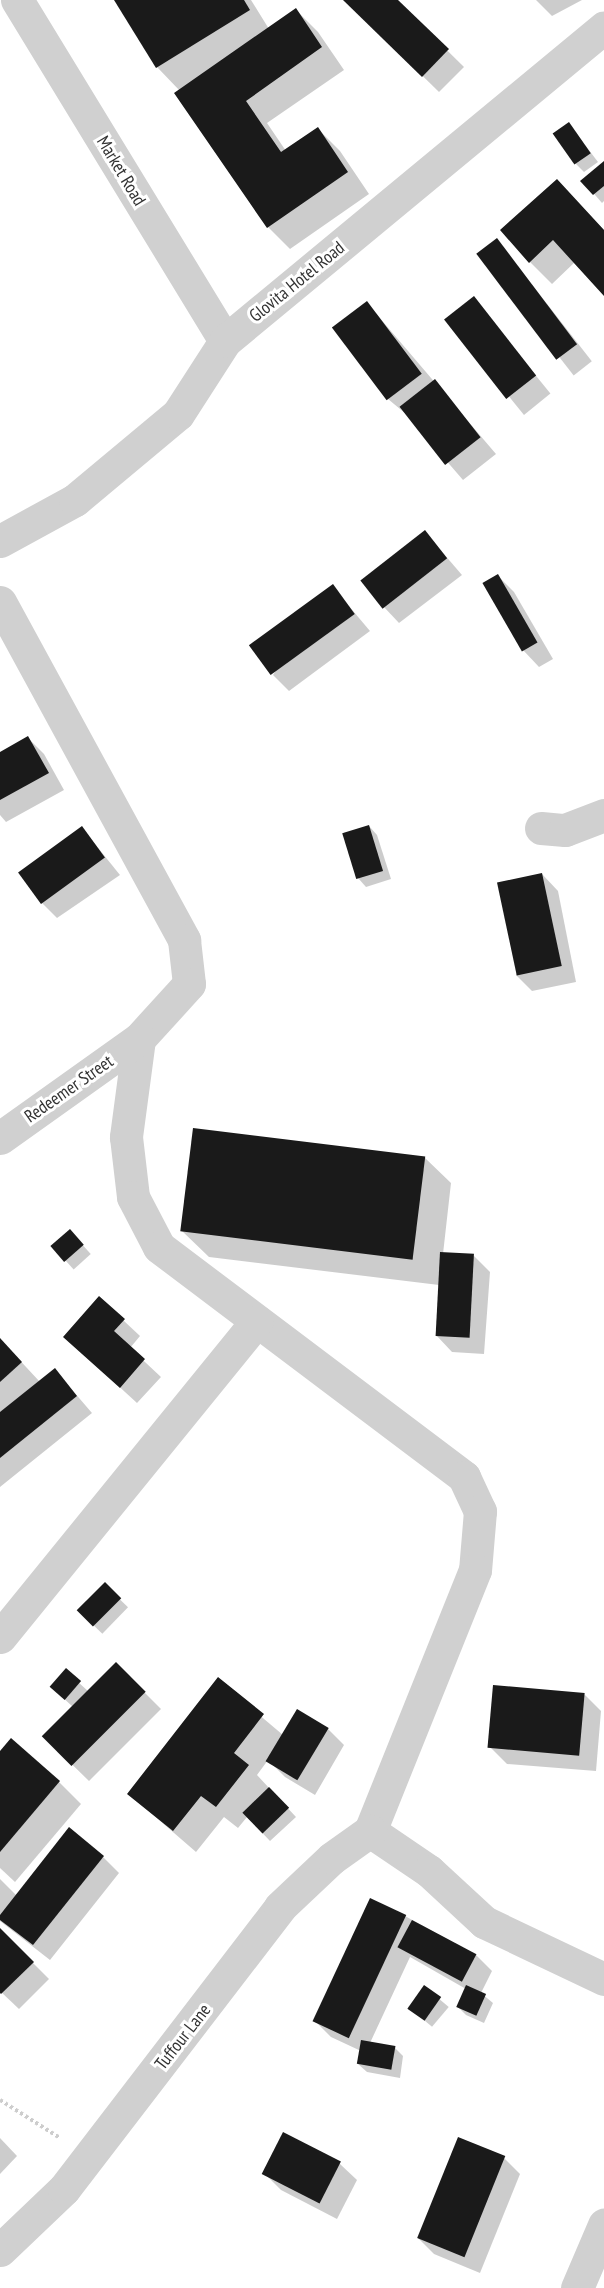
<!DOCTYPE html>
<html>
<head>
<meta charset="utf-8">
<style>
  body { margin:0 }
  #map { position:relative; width:604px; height:2288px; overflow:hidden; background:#fff; font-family:"PT Sans Narrow",sans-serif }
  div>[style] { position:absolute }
  .shadow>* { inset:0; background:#0003; transform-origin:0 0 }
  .building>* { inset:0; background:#1a1a1a; transform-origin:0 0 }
  .path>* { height:4px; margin-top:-2px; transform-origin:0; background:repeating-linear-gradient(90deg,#cdcdcd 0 3px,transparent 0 6px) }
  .minor>* { height:33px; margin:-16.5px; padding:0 16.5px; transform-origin:16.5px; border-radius:16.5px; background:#d0d0d0 }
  span { translate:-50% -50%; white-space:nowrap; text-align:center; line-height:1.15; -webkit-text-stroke:6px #fff; paint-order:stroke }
  .street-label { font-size:18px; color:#333 }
</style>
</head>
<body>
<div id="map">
  <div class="shadow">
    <div style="clip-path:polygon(116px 0,251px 0,269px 29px,296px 10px,318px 32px,344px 70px,267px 123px,286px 151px,318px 129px,340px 151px,369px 194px,290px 249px,268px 227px,176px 94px,180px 91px,157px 67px)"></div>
    <div style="clip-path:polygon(396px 0,464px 67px,439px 92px,346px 1px)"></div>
    <div style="clip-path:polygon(536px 0,582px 0,552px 16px)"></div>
    <div style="clip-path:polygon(569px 124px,598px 162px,584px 172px,576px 164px)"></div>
    <div style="clip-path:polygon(604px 163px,604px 201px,602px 203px,583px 181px)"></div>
    <div style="clip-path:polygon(557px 181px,604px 230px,604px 294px,575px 262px,552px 284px,530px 262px)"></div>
    <div style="left:497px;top:240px;width:154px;height:23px;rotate:52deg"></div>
    <div style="left:473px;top:298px;width:123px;height:34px;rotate:51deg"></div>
    <div style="clip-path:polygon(367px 303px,496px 454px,463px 480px,406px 414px,388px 399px)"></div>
    <div style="clip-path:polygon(425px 532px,462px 575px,399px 623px,383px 606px)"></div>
    <div style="clip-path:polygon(497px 575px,514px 592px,553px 659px,539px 667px,523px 650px)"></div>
    <div style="clip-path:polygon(332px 586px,370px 631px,289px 691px,273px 675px)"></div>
    <div style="clip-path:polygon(28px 738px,44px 754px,64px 790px,6px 822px,0 815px,0 754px)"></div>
    <div style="clip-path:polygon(369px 826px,377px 835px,391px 879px,366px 887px,358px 878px)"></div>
    <div style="clip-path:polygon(82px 828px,120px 875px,57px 918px,41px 902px)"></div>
    <div style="clip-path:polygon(542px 874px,558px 891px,576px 982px,532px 991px,516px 975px)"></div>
    <div style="clip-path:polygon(424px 1157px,451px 1183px,443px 1254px,474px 1256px,490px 1272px,484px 1354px,452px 1352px,436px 1335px,439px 1285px,209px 1257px,182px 1231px)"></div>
    <div style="left:70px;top:1231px;width:31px;height:23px;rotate:48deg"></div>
    <div style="clip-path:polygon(123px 1320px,140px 1336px,130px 1348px,161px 1377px,137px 1403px,65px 1337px)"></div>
    <div style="clip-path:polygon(0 1339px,40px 1382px,55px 1370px,92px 1413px,0 1487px)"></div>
    <div style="left:105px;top:1585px;width:32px;height:37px;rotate:44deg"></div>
    <div style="clip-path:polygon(116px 1664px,161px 1709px,89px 1781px,44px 1737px,73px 1707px,60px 1695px,66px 1671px,89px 1692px)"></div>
    <div style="clip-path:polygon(218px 1680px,283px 1735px,328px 1729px,344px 1745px,315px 1795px,285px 1777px,268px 1760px,257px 1775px,296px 1817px,270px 1841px,247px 1817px,238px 1828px,224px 1817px,196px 1852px,129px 1794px)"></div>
    <div style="clip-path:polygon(585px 1695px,601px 1711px,596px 1771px,507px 1764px,490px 1747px)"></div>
    <div style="clip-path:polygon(0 1753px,59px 1782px,81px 1804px,15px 1882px,0 1868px)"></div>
    <div style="clip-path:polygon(103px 1857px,119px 1873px,50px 1960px,0 1921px,0 1879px,17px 1896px)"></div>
    <div style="clip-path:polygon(405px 1916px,476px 1955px,492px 1971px,481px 1993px,493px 2003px,484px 2023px,466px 2015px,458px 2007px,466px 1989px,410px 1957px,370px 2043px,395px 2048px,403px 2056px,400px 2078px,367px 2072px,358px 2064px,361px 2051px,331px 2037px,315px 2021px)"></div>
    <div style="clip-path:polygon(0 1930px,49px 1979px,19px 2009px,0 1991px)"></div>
    <div style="left:425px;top:1987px;width:31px;height:26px;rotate:40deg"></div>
    <div style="clip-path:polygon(284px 2134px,340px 2164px,357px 2180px,337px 2219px,281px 2190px,264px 2173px)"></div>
    <div style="clip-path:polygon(0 2138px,17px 2156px,0 2174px)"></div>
    <div style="clip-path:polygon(504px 2158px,520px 2174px,480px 2273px,434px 2254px,418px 2238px)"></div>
  </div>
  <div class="building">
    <div style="clip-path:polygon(114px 0,244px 0,250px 10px,156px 68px)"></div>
    <div style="clip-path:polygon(343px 0,398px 0,449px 49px,422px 77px)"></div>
    <div style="clip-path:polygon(296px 8px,322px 47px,246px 101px,281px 152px,318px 127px,348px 172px,267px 228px,174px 93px)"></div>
    <div style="left:569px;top:122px;width:38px;height:20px;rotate:55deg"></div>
    <div style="clip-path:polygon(604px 161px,604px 186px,593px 195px,580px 181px)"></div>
    <div style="clip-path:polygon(557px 179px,604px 230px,604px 296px,553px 240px,529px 263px,500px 230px)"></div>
    <div style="left:497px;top:238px;width:133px;height:26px;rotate:53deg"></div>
    <div style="left:474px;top:296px;width:101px;height:38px;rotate:52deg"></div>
    <div style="left:367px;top:301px;width:91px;height:44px;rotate:53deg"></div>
    <div style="left:435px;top:379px;width:74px;height:45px;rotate:52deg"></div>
    <div style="left:425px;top:530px;width:36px;height:82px;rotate:52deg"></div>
    <div style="left:498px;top:574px;width:79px;height:18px;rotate:60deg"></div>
    <div style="left:333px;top:584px;width:37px;height:104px;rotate:54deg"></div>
    <div style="clip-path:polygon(28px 736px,49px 773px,0 800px,0 752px)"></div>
    <div style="left:369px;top:825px;width:48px;height:28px;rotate:73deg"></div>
    <div style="left:82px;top:826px;width:39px;height:79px;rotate:54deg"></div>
    <div style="left:542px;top:873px;width:95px;height:46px;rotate:78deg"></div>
    <div style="left:193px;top:1128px;width:234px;height:104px;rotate:7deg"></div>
    <div style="left:70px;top:1229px;width:21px;height:26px;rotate:49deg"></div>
    <div style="left:440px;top:1252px;width:34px;height:84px;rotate:3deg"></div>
    <div style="clip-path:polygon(99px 1296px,125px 1319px,114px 1331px,145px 1359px,120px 1388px,63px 1337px)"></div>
    <div style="clip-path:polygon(0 1338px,22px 1362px,0 1382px)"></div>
    <div style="clip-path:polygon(55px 1368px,77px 1396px,0 1458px,0 1412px)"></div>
    <div style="left:105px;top:1582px;width:23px;height:40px;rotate:45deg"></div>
    <div style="left:116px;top:1662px;width:42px;height:105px;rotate:45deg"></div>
    <div style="left:66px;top:1668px;width:20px;height:25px;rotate:41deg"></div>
    <div style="clip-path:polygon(218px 1677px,264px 1714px,234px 1753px,249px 1765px,216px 1807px,201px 1796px,173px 1831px,127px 1794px)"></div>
    <div style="left:493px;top:1685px;width:92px;height:63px;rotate:5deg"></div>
    <div style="left:297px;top:1709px;width:37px;height:61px;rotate:31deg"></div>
    <div style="clip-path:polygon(11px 1738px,60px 1781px,0 1852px,0 1751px)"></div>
    <div style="left:269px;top:1787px;width:29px;height:37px;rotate:46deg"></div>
    <div style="clip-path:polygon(69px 1827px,104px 1856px,33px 1945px,0 1920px,0 1915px)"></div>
    <div style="left:370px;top:1898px;width:40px;height:136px;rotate:25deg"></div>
    <div style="left:412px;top:1920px;width:73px;height:31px;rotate:28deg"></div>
    <div style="clip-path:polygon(0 1928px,34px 1962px,1px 1994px,0 1993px)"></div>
    <div style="left:424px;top:1985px;width:21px;height:29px;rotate:35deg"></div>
    <div style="left:466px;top:1985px;width:22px;height:24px;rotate:24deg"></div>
    <div style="left:361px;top:2040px;width:35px;height:24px;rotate:10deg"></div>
    <div style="left:283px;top:2132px;width:65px;height:47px;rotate:27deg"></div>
    <div style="left:458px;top:2137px;width:51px;height:109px;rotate:22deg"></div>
  </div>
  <div class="path">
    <div style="left:0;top:2100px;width:71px;rotate:32.3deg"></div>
  </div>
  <div class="minor">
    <div style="left:17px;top:0;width:399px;rotate:58.6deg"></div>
    <div style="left:0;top:541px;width:85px;rotate:-28.7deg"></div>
    <div style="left:75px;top:500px;width:134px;rotate:-39.9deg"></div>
    <div style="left:178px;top:414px;width:87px;rotate:-57.2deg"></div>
    <div style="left:225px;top:341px;width:492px;rotate:-39.6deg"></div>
    <div style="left:0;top:602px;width:385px;rotate:61.4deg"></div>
    <div style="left:184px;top:940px;width:44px;rotate:83.5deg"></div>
    <div style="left:189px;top:984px;width:74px;rotate:132.3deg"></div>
    <div style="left:139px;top:1039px;width:99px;rotate:97.6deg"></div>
    <div style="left:126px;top:1137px;width:60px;rotate:83.3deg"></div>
    <div style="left:133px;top:1197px;width:56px;rotate:62.5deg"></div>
    <div style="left:159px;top:1247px;width:382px;rotate:37deg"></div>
    <div style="left:464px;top:1477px;width:38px;rotate:65deg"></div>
    <div style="left:480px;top:1511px;width:59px;rotate:94.8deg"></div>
    <div style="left:475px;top:1570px;width:281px;rotate:111.9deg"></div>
    <div style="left:541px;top:828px;width:24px;rotate:5deg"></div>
    <div style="left:565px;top:830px;width:42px;rotate:-21deg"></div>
    <div style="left:0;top:1138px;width:171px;rotate:-35.5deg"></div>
    <div style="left:0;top:1637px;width:407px;rotate:-50.9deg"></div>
    <div style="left:370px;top:1831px;width:71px;rotate:34.1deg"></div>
    <div style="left:429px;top:1871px;width:75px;rotate:42.8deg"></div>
    <div style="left:484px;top:1922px;width:133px;rotate:25.4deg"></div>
    <div style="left:0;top:2250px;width:88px;rotate:-43.6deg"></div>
    <div style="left:64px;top:2189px;width:355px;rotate:-52.5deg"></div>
    <div style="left:280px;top:1907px;width:71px;rotate:-43.3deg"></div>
    <div style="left:332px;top:1858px;width:47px;rotate:-35.4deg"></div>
    <div style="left:577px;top:2288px;width:69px;rotate:-66.8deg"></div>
  </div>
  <div class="street-label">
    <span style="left:121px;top:171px;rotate:59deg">Market Road</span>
    <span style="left:297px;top:282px;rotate:-39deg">Glovita Hotel Road</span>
    <span style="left:69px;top:1089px;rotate:-35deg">Redeemer Street</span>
    <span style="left:183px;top:2037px;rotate:-52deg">Tuffour Lane</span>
  </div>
</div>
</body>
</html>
